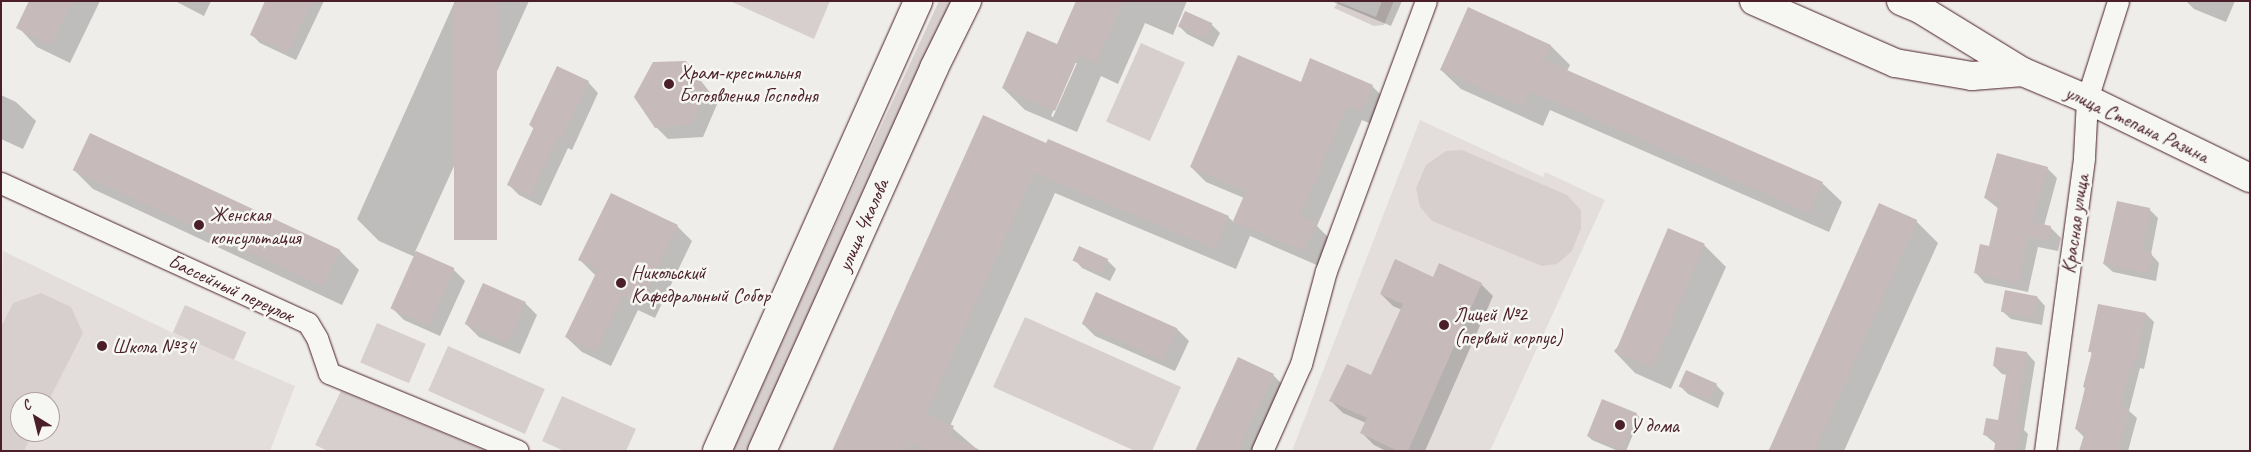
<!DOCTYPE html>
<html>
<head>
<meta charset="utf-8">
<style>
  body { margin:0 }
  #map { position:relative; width:2251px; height:452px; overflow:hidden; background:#efedea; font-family:Caveat,sans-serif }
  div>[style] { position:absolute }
  .built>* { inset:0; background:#e3dedc }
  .green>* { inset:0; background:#d7cfce; transform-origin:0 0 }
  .shadow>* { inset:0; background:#0003 }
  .building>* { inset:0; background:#c6babb; transform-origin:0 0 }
  .roads { filter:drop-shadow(0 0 1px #4a1f2b) drop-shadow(0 0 1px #4a1f2b) }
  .street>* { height:21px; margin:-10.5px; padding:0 10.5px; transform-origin:10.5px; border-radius:10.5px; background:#f6f6f2 }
  .secondary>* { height:28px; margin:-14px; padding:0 14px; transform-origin:14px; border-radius:14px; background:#f6f6f2 }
  .primary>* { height:28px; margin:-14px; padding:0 14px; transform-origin:14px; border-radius:14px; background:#f6f6f2 }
  .dots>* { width:14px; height:14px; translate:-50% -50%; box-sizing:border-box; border:2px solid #f6f6f2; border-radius:50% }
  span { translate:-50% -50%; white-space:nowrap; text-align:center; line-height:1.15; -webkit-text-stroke:5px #f6f6f2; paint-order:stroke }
  .poi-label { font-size:20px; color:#4a1f2b }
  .left { translate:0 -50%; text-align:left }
  .street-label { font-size:20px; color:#4a1f2b }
  .frame { position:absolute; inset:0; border:2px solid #4a1f2b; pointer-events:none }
  .north { position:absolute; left:10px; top:392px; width:50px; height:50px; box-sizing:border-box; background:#f6f6f2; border:1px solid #b1a0a2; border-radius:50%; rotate:324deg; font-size:14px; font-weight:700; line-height:20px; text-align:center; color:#4a1f2b }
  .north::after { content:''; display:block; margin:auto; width:18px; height:22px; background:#4a1f2b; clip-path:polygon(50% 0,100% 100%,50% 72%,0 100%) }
</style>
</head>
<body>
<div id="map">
  <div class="built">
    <div style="clip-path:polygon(1420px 120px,1543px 177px,1545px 172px,1605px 200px,1490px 451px,1292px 451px)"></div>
    <div style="clip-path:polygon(evenodd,3px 251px,173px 333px,295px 386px,270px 451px,1px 451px,3px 251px,20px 402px,50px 402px,50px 432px,20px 432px,20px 402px)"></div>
  </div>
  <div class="green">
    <div style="clip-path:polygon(730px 1px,830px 1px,814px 39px)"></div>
    <div style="clip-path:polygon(939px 1px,956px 1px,751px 451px,733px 451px,814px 271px)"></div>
    <div style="clip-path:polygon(1382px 1px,1394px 1px,1384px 25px,1374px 26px,1334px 8px,1338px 2px,1376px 17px)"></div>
    <div style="left:1141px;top:43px;width:48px;height:86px;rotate:24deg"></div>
    <div style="clip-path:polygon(1462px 150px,1567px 195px,1581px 210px,1581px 228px,1572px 251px,1557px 264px,1542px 266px,1432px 221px,1420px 207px,1416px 188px,1426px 165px,1446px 151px)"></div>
    <div style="clip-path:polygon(41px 293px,71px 307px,83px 333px,48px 402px,20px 402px,20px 432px,33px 432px,24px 451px,1px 451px,1px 327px,13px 303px)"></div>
    <div style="left:185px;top:305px;width:67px;height:30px;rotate:24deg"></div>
    <div style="clip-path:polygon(1025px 317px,1181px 387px,1152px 451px,1135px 451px,993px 387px)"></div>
    <div style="left:377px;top:323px;width:53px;height:43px;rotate:23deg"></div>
    <div style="left:448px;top:346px;width:106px;height:49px;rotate:24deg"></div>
    <div style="clip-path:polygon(341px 391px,487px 451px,328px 451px,315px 445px)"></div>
    <div style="clip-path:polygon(562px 396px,636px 429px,626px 451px,564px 451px,542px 441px)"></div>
  </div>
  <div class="shadow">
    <div style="clip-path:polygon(30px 1px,100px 1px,70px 63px,37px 47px,18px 27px)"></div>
    <div style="clip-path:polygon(175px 1px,211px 1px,204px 16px)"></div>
    <div style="clip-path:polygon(267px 1px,324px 1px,296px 60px,260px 43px,251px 34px)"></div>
    <div style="clip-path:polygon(455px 1px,529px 1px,415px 252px,453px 269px,465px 281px,440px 336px,404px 320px,392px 308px,415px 257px,379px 241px,357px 219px)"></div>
    <div style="clip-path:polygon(evenodd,1077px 1px,1187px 1px,1173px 35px,1145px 23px,1118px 84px,1101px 76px,1077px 132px,1025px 110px,1003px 88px,1058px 45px,1077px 1px,1074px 63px,1077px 63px,1053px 117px,1051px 116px,1074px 63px)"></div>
    <div style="clip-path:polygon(1331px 1px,1402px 1px,1391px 26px)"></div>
    <div style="clip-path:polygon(2186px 1px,2235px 1px,2226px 22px,2194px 9px)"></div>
    <div style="clip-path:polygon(1211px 24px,1220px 33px,1213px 47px,1187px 34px,1178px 25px)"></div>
    <div style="clip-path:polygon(1551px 46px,1570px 65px,1567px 71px,1822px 183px,1842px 202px,1829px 232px,1550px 110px,1543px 126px,1461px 89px,1441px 70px)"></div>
    <div style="clip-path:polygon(685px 62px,718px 102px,703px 137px,668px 139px,656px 127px)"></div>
    <div style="clip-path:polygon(588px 82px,598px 93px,572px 150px,568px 148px,541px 206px,519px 195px,508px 184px,534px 129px,530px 125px)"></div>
    <div style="clip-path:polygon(1301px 83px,1372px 86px,1387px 101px,1376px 126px,1362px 120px,1317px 226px,1330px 239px,1319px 266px,1250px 236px,1236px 269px,1055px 193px,950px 426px,979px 451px,833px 451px,1046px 145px,1228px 217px,1234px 222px,1244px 198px,1206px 182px,1191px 167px)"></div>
    <div style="clip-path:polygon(1px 95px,16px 102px,36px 121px,23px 149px,1px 139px)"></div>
    <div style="clip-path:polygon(90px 135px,340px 251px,359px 270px,342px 305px,93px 189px,74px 170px)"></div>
    <div style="clip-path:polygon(2047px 168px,2057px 178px,2044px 226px,2050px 227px,2061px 238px,2058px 251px,2038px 247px,2028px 292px,1985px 283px,1975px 272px,1990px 247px,1999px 209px,1985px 198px)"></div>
    <div style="clip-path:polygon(2149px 209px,2158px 218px,2151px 254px,2159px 263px,2156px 281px,2113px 272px,2104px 264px)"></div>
    <div style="clip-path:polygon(1916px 221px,1938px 243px,1844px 451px,1768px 451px)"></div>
    <div style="clip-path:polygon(677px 226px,692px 241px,655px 318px,638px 310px,611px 366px,582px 352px,566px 337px,596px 276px,580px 260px)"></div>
    <div style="clip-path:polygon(1704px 245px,1726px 267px,1671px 389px,1635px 373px,1614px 351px)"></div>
    <div style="clip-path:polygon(1074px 259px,1107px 260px,1116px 269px,1110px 281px,1082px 268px)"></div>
    <div style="clip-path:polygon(1434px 278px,1481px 284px,1493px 296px,1425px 451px,1386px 451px,1374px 445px,1362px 433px,1366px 423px,1343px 413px,1331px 401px,1372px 376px,1402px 310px,1393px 306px,1381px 294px)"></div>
    <div style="clip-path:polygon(1096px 293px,1177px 329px,1189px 341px,1175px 371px,1095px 336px,1083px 324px)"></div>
    <div style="clip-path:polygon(2037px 297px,2045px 306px,2042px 325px,2011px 319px,2002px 311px)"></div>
    <div style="clip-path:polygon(525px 303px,537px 315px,520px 354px,479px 337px,467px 325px)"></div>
    <div style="clip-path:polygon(2099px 305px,2146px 314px,2154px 322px,2144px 369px,2140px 368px,2129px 411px,2137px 418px,2128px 451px,2080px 451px,2084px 437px,2076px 429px,2086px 389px,2092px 354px,2090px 351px)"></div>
    <div style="clip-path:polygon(1997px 349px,2027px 353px,2035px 362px,2024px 430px,2028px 434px,2025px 451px,1995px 451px,1996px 444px,1985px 435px,1999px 422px,2007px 375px,2002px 374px,1994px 366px)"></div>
    <div style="clip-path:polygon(1273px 375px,1295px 397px,1270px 451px,1196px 451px)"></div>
    <div style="clip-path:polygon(1716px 385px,1724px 393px,1718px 408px,1688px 394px,1680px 386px)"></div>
    <div style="clip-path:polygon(1636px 414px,1640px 418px,1626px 451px,1618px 451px,1592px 440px,1588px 436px)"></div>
  </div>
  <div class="building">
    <div style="clip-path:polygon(29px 1px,72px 1px,50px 45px,16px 28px)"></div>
    <div style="clip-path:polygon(265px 1px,312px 1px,288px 52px,250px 35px)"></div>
    <div style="left:454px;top:1px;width:43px;height:239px"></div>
    <div style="clip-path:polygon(1076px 1px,1123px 1px,1096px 63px,1079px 55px,1055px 111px,1002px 88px,1027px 31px,1057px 44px)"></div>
    <div style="clip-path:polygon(1468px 7px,1551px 45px,1544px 60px,1823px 182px,1809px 213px,1530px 91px,1523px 107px,1440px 70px)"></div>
    <div style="left:1185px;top:11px;width:30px;height:17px;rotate:24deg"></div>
    <div style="clip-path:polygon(1238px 55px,1301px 82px,1310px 58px,1373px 85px,1361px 112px,1347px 106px,1300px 216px,1316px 223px,1304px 251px,1233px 221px,1246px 191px,1190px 167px)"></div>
    <div style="clip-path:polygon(686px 61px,707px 89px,691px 125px,655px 128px,634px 97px,653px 62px)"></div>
    <div style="clip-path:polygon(557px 66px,589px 81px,561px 140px,558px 138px,530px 196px,507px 185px,534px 127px,529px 125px)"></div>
    <div style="clip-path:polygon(983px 115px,1046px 143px,1048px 139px,1229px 216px,1215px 249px,1034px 173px,926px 414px,954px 426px,950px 436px,982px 451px,928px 451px,910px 443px,907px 451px,832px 451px)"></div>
    <div style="left:90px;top:133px;width:276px;height:41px;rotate:25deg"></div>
    <div style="clip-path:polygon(1997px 153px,2048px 167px,2032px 222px,2051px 226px,2048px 241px,2028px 237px,2018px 283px,1974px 273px,1980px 244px,1989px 246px,1999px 202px,1984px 198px)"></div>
    <div style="clip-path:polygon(611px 193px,678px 225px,640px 304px,623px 296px,596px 352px,565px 337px,598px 269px,578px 260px)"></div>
    <div style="clip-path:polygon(2117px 201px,2150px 208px,2142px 251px,2152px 253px,2148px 273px,2103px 264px)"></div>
    <div style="left:1879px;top:203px;width:42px;height:272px;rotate:24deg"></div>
    <div style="left:1668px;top:228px;width:40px;height:135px;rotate:23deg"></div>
    <div style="left:1079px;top:246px;width:32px;height:16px;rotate:24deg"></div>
    <div style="left:416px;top:251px;width:42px;height:63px;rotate:24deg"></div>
    <div style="clip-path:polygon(1395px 259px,1433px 277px,1439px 263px,1482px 283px,1408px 451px,1398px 451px,1360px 433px,1367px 418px,1329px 401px,1347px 364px,1371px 375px,1403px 304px,1380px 294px)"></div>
    <div style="left:483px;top:283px;width:47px;height:45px;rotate:24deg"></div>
    <div style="left:2005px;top:290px;width:33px;height:22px;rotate:11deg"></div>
    <div style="left:1096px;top:292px;width:89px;height:35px;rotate:24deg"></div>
    <div style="clip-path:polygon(2098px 304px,2146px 313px,2136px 361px,2132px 361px,2120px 406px,2129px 409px,2118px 451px,2079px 451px,2085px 432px,2075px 429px,2085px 388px,2083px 387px,2092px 352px,2088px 352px)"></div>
    <div style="clip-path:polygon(1996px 347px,2027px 352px,2016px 423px,2020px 424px,2016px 451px,1994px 451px,1996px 437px,1983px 435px,1986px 418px,1998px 420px,2007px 369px,1993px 366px)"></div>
    <div style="clip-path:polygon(1238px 357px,1274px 374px,1238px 451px,1195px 451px)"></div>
    <div style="left:1686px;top:370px;width:34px;height:18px;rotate:24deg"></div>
    <div style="left:1602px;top:399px;width:38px;height:40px;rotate:22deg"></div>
  </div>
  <div class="roads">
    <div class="street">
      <div style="left:1px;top:183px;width:337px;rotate:24.5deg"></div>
      <div style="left:308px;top:323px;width:17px;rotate:59deg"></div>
      <div style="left:317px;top:338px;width:37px;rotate:71deg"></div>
      <div style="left:329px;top:373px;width:204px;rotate:22.4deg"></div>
      <div style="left:1262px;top:451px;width:95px;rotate:-65.9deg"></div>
      <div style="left:1301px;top:364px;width:96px;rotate:-75deg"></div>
      <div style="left:1326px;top:271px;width:288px;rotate:-69.7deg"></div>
      <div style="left:2045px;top:451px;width:297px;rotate:-82.4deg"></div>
      <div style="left:2084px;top:157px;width:58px;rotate:-87deg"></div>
      <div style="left:2087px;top:99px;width:103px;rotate:-72.4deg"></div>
    </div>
    <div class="secondary">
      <div style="left:1754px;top:1px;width:154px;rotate:23.7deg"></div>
      <div style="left:1895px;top:63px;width:78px;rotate:9.6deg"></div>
      <div style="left:1972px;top:76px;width:51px;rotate:-4.5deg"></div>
      <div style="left:1901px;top:1px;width:21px;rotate:23deg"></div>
      <div style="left:1920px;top:9px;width:121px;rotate:31.5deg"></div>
      <div style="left:2023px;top:72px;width:69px;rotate:22.9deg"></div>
      <div style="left:2087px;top:99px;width:181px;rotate:25.9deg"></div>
    </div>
    <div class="primary">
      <div style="left:717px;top:451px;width:493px;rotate:-65.9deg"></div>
      <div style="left:762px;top:451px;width:420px;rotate:-65.8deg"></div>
      <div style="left:934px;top:68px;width:75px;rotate:-63.8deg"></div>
    </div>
  </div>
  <div class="dots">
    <div style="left:669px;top:84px;background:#4a1f2b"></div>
    <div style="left:199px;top:225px;background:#4a1f2b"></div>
    <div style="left:621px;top:283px;background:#4a1f2b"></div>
    <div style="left:1444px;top:325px;background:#4a1f2b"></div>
    <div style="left:102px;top:346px;background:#4a1f2b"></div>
    <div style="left:1620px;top:425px;background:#4a1f2b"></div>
  </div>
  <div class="poi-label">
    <span class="left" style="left:679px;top:84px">Храм-крестильня<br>Богоявления Господня</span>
    <span class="left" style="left:210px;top:226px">Женская<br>консультация</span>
    <span class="left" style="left:631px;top:284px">Никольский<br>Кафедральный Собор</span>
    <span class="left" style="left:1454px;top:326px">Лицей №2<br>(первый корпус)</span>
    <span class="left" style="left:112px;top:346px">Школа №34</span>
    <span class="left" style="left:1630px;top:425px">У дома</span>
  </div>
  <div class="street-label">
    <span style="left:2137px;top:124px;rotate:25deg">улица Степана Разина</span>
    <span style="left:2075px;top:224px;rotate:-82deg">Красная улица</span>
    <span style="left:863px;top:225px;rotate:-66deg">улица Чкалова</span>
    <span style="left:231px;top:288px;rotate:25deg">Бассейный переулок</span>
  </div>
  <div class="frame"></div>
  <div class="north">С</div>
</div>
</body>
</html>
